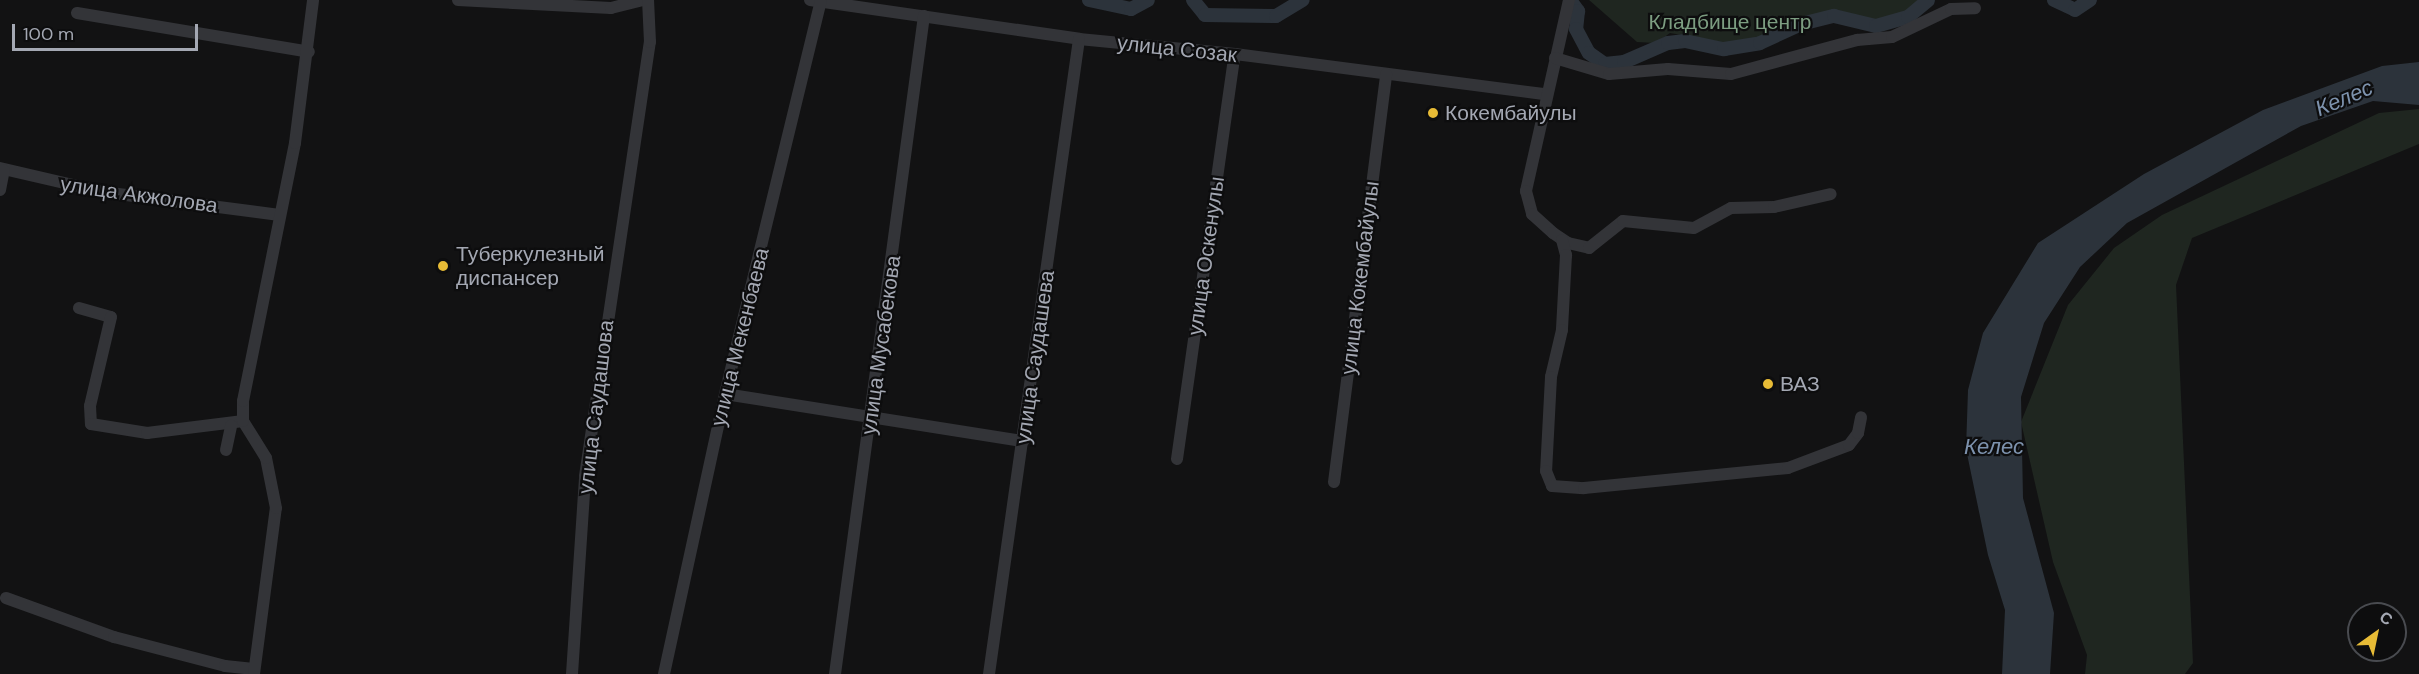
<!DOCTYPE html>
<html>
<head>
<meta charset="utf-8">
<style>
  body { margin:0 }
  #map { position:relative; width:2419px; height:674px; overflow:hidden; background:#121213; font-family:"DM Sans",sans-serif }
  div>[style] { position:absolute }
  .green>* { inset:0; background:#1f2620 }
  .water>* { inset:0; background:#2c333b }
  .canal>* { height:14px; margin:-7px; padding:0 7px; transform-origin:7px; border-radius:7px; background:#2c333b }
  .minor>* { height:12px; margin:-6px; padding:0 6px; transform-origin:6px; border-radius:6px; background:#333438 }
  .dots>* { width:16px; height:16px; translate:-50% -50%; box-sizing:border-box; border:3px solid #0d0d0e; border-radius:50% }
  span { translate:-50% -50%; white-space:nowrap; text-align:center; line-height:1.15; -webkit-text-stroke:4.5px #0d0d0e; paint-order:stroke }
  .park-label { font-size:21px; color:#7c9d81 }
  .street-label { font-size:21px; color:#a4a8b3 }
  .poi-label { font-size:21px; color:#a4a8b3 }
  .left { translate:0 -50%; text-align:left }
  .water-label { font-size:22px; color:#7d92ad; font-style:italic }
  .north { position:absolute; left:2347px; top:602px; width:60px; height:60px; box-sizing:border-box; background:#0d0d0e; border:2px solid #494b50; border-radius:50%; rotate:33deg; font-size:16px; font-weight:700; line-height:24px; text-align:center; color:#a4a8b3 }
  .north::after { content:''; display:block; margin:auto; width:21px; height:27px; background:#e7bb36; clip-path:polygon(50% 0,100% 100%,50% 72%,0 100%) }
  .scale { position:absolute; left:12px; top:24px; width:186px; height:27px; box-sizing:border-box; border:3px solid #a4a8b3; border-top:0; padding-left:8px; font-size:18px; line-height:21px; white-space:nowrap; color:#a4a8b3; -webkit-text-stroke:4px #0d0d0e; paint-order:stroke }
</style>
</head>
<body>
<div id="map">
  <div class="green">
    <div style="clip-path:polygon(1589px 0,1918px 0,1905px 13px,1875px 22px,1830px 13px,1738px 45px,1670px 33px,1656px 43px,1637px 42px)"></div>
    <div style="clip-path:polygon(2419px 109px,2419px 144px,2192px 238px,2176px 285px,2193px 663px,2185px 674px,2085px 674px,2087px 655px,2053px 562px,2021px 422px,2068px 305px,2114px 248px,2162px 215px,2379px 113px)"></div>
  </div>
  <div class="water">
    <div style="clip-path:polygon(2419px 62px,2419px 105px,2373px 101px,2301px 126px,2127px 223px,2080px 267px,2044px 323px,2021px 397px,2023px 498px,2054px 613px,2050px 674px,2002px 674px,2005px 610px,1988px 555px,1966px 449px,1968px 390px,1983px 333px,2038px 243px,2144px 174px,2263px 110px,2382px 66px)"></div>
  </div>
  <div class="canal">
    <div style="left:1089px;top:0;width:43px;rotate:12.1deg"></div>
    <div style="left:1131px;top:9px;width:19px;rotate:-28deg"></div>
    <div style="left:1193px;top:0;width:19px;rotate:51deg"></div>
    <div style="left:1205px;top:15px;width:71px;rotate:0.8deg"></div>
    <div style="left:1276px;top:16px;width:31px;rotate:-31deg"></div>
    <div style="left:1570px;top:0;width:14px;rotate:54deg"></div>
    <div style="left:1578px;top:11px;width:18px;rotate:96deg"></div>
    <div style="left:1576px;top:29px;width:27px;rotate:62deg"></div>
    <div style="left:1589px;top:53px;width:19px;rotate:35deg"></div>
    <div style="left:1605px;top:64px;width:19px;rotate:-6deg"></div>
    <div style="left:1624px;top:62px;width:48px;rotate:-23.4deg"></div>
    <div style="left:1668px;top:43px;width:17px;rotate:-7deg"></div>
    <div style="left:1685px;top:41px;width:40px;rotate:12deg"></div>
    <div style="left:1724px;top:49px;width:36px;rotate:-9deg"></div>
    <div style="left:1760px;top:43px;width:45px;rotate:-24.9deg"></div>
    <div style="left:1801px;top:24px;width:34px;rotate:-14deg"></div>
    <div style="left:1834px;top:16px;width:43px;rotate:13.4deg"></div>
    <div style="left:1876px;top:26px;width:33px;rotate:-16deg"></div>
    <div style="left:1908px;top:17px;width:26px;rotate:-40deg"></div>
    <div style="left:2054px;top:0;width:23px;rotate:25deg"></div>
    <div style="left:2075px;top:10px;width:18px;rotate:-34deg"></div>
  </div>
  <div class="minor">
    <div style="left:458px;top:0;width:153px;rotate:3deg"></div>
    <div style="left:611px;top:8px;width:32px;rotate:-14deg"></div>
    <div style="left:810px;top:0;width:272px;rotate:8.2deg"></div>
    <div style="left:1079px;top:39px;width:157px;rotate:5.5deg"></div>
    <div style="left:1235px;top:54px;width:313px;rotate:7.4deg"></div>
    <div style="left:1569px;top:0;width:196px;rotate:102.7deg"></div>
    <div style="left:1526px;top:191px;width:24px;rotate:75deg"></div>
    <div style="left:1532px;top:214px;width:28px;rotate:42deg"></div>
    <div style="left:1553px;top:233px;width:18px;rotate:34deg"></div>
    <div style="left:1568px;top:243px;width:22px;rotate:13deg"></div>
    <div style="left:1589px;top:248px;width:43px;rotate:-38.5deg"></div>
    <div style="left:1623px;top:221px;width:71px;rotate:5.6deg"></div>
    <div style="left:1694px;top:228px;width:42px;rotate:-28.4deg"></div>
    <div style="left:1731px;top:208px;width:43px;rotate:-1.3deg"></div>
    <div style="left:1774px;top:207px;width:58px;rotate:-12.8deg"></div>
    <div style="left:77px;top:13px;width:235px;rotate:9.5deg"></div>
    <div style="left:1555px;top:58px;width:56px;rotate:16.5deg"></div>
    <div style="left:1609px;top:74px;width:59px;rotate:-4.8deg"></div>
    <div style="left:1668px;top:69px;width:63px;rotate:4.5deg"></div>
    <div style="left:1731px;top:74px;width:131px;rotate:-15.1deg"></div>
    <div style="left:1857px;top:40px;width:35px;rotate:-5deg"></div>
    <div style="left:1892px;top:37px;width:65px;rotate:-25.4deg"></div>
    <div style="left:1951px;top:9px;width:24px;rotate:-2deg"></div>
    <div style="left:0;top:168px;width:106px;rotate:13.1deg"></div>
    <div style="left:103px;top:192px;width:178px;rotate:7.4deg"></div>
    <div style="left:0;top:190px;width:20px;rotate:-79deg"></div>
    <div style="left:1562px;top:240px;width:16px;rotate:75deg"></div>
    <div style="left:1566px;top:255px;width:75px;rotate:93.1deg"></div>
    <div style="left:1562px;top:330px;width:48px;rotate:103.2deg"></div>
    <div style="left:1551px;top:377px;width:94px;rotate:93deg"></div>
    <div style="left:1546px;top:471px;width:16px;rotate:68deg"></div>
    <div style="left:1552px;top:486px;width:32px;rotate:4deg"></div>
    <div style="left:1584px;top:488px;width:205px;rotate:-5.6deg"></div>
    <div style="left:1788px;top:468px;width:65px;rotate:-20.7deg"></div>
    <div style="left:1849px;top:445px;width:15px;rotate:-53deg"></div>
    <div style="left:1858px;top:433px;width:16px;rotate:-79deg"></div>
    <div style="left:79px;top:308px;width:33px;rotate:16deg"></div>
    <div style="left:111px;top:317px;width:91px;rotate:103.3deg"></div>
    <div style="left:90px;top:406px;width:18px;rotate:87deg"></div>
    <div style="left:91px;top:424px;width:57px;rotate:9.1deg"></div>
    <div style="left:147px;top:433px;width:97px;rotate:-7.1deg"></div>
    <div style="left:725px;top:394px;width:302px;rotate:9deg"></div>
    <div style="left:226px;top:450px;width:25px;rotate:-78deg"></div>
    <div style="left:1177px;top:459px;width:409px;rotate:-81.9deg"></div>
    <div style="left:1334px;top:482px;width:411px;rotate:-82.7deg"></div>
    <div style="left:6px;top:598px;width:115px;rotate:19.9deg"></div>
    <div style="left:114px;top:637px;width:115px;rotate:14.6deg"></div>
    <div style="left:225px;top:666px;width:29px;rotate:6deg"></div>
    <div style="left:254px;top:674px;width:167px;rotate:-82.5deg"></div>
    <div style="left:276px;top:508px;width:51px;rotate:-101.3deg"></div>
    <div style="left:266px;top:458px;width:44px;rotate:-121.9deg"></div>
    <div style="left:243px;top:421px;width:20px;rotate:-90deg"></div>
    <div style="left:243px;top:401px;width:263px;rotate:-78.6deg"></div>
    <div style="left:295px;top:143px;width:144px;rotate:-82.8deg"></div>
    <div style="left:572px;top:674px;width:198px;rotate:-86.2deg"></div>
    <div style="left:585px;top:476px;width:439px;rotate:-81.5deg"></div>
    <div style="left:650px;top:42px;width:42px;rotate:-92.7deg"></div>
    <div style="left:664px;top:674px;width:287px;rotate:-77.7deg"></div>
    <div style="left:725px;top:394px;width:405px;rotate:-76.3deg"></div>
    <div style="left:835px;top:674px;width:664px;rotate:-82.3deg"></div>
    <div style="left:989px;top:674px;width:641px;rotate:-81.93deg"></div>
  </div>
  <div class="dots">
    <div style="left:1433px;top:113px;background:#e7bb36"></div>
    <div style="left:443px;top:266px;background:#e7bb36"></div>
    <div style="left:1768px;top:384px;background:#e7bb36"></div>
  </div>
  <div class="park-label">
    <span style="left:1730px;top:22px">Кладбище центр</span>
  </div>
  <div class="street-label">
    <span style="left:1177px;top:49px;rotate:6deg">улица Созак</span>
    <span style="left:139px;top:195px;rotate:8deg">улица Акжолова</span>
    <span style="left:1206px;top:256px;rotate:-82deg">улица Оскенулы</span>
    <span style="left:1360px;top:278px;rotate:-83deg">улица Кокембайулы</span>
    <span style="left:740px;top:337px;rotate:-76deg">улица Мекенбаева</span>
    <span style="left:881px;top:345px;rotate:-82deg">улица Мусабекова</span>
    <span style="left:1035px;top:357px;rotate:-82deg">улица Саудашева</span>
    <span style="left:596px;top:407px;rotate:-83deg">улица Саудашова</span>
  </div>
  <div class="poi-label">
    <span class="left" style="left:1445px;top:113px">Кокембайулы</span>
    <span class="left" style="left:456px;top:266px">Туберкулезный<br>диспансер</span>
    <span class="left" style="left:1780px;top:384px">ВАЗ</span>
  </div>
  <div class="water-label">
    <span style="left:2344px;top:98px;rotate:-23deg">Келес</span>
    <span style="left:1994px;top:447px">Келес</span>
  </div>
  <div class="north">С</div>
  <div class="scale">100 m</div>
</div>
</body>
</html>
